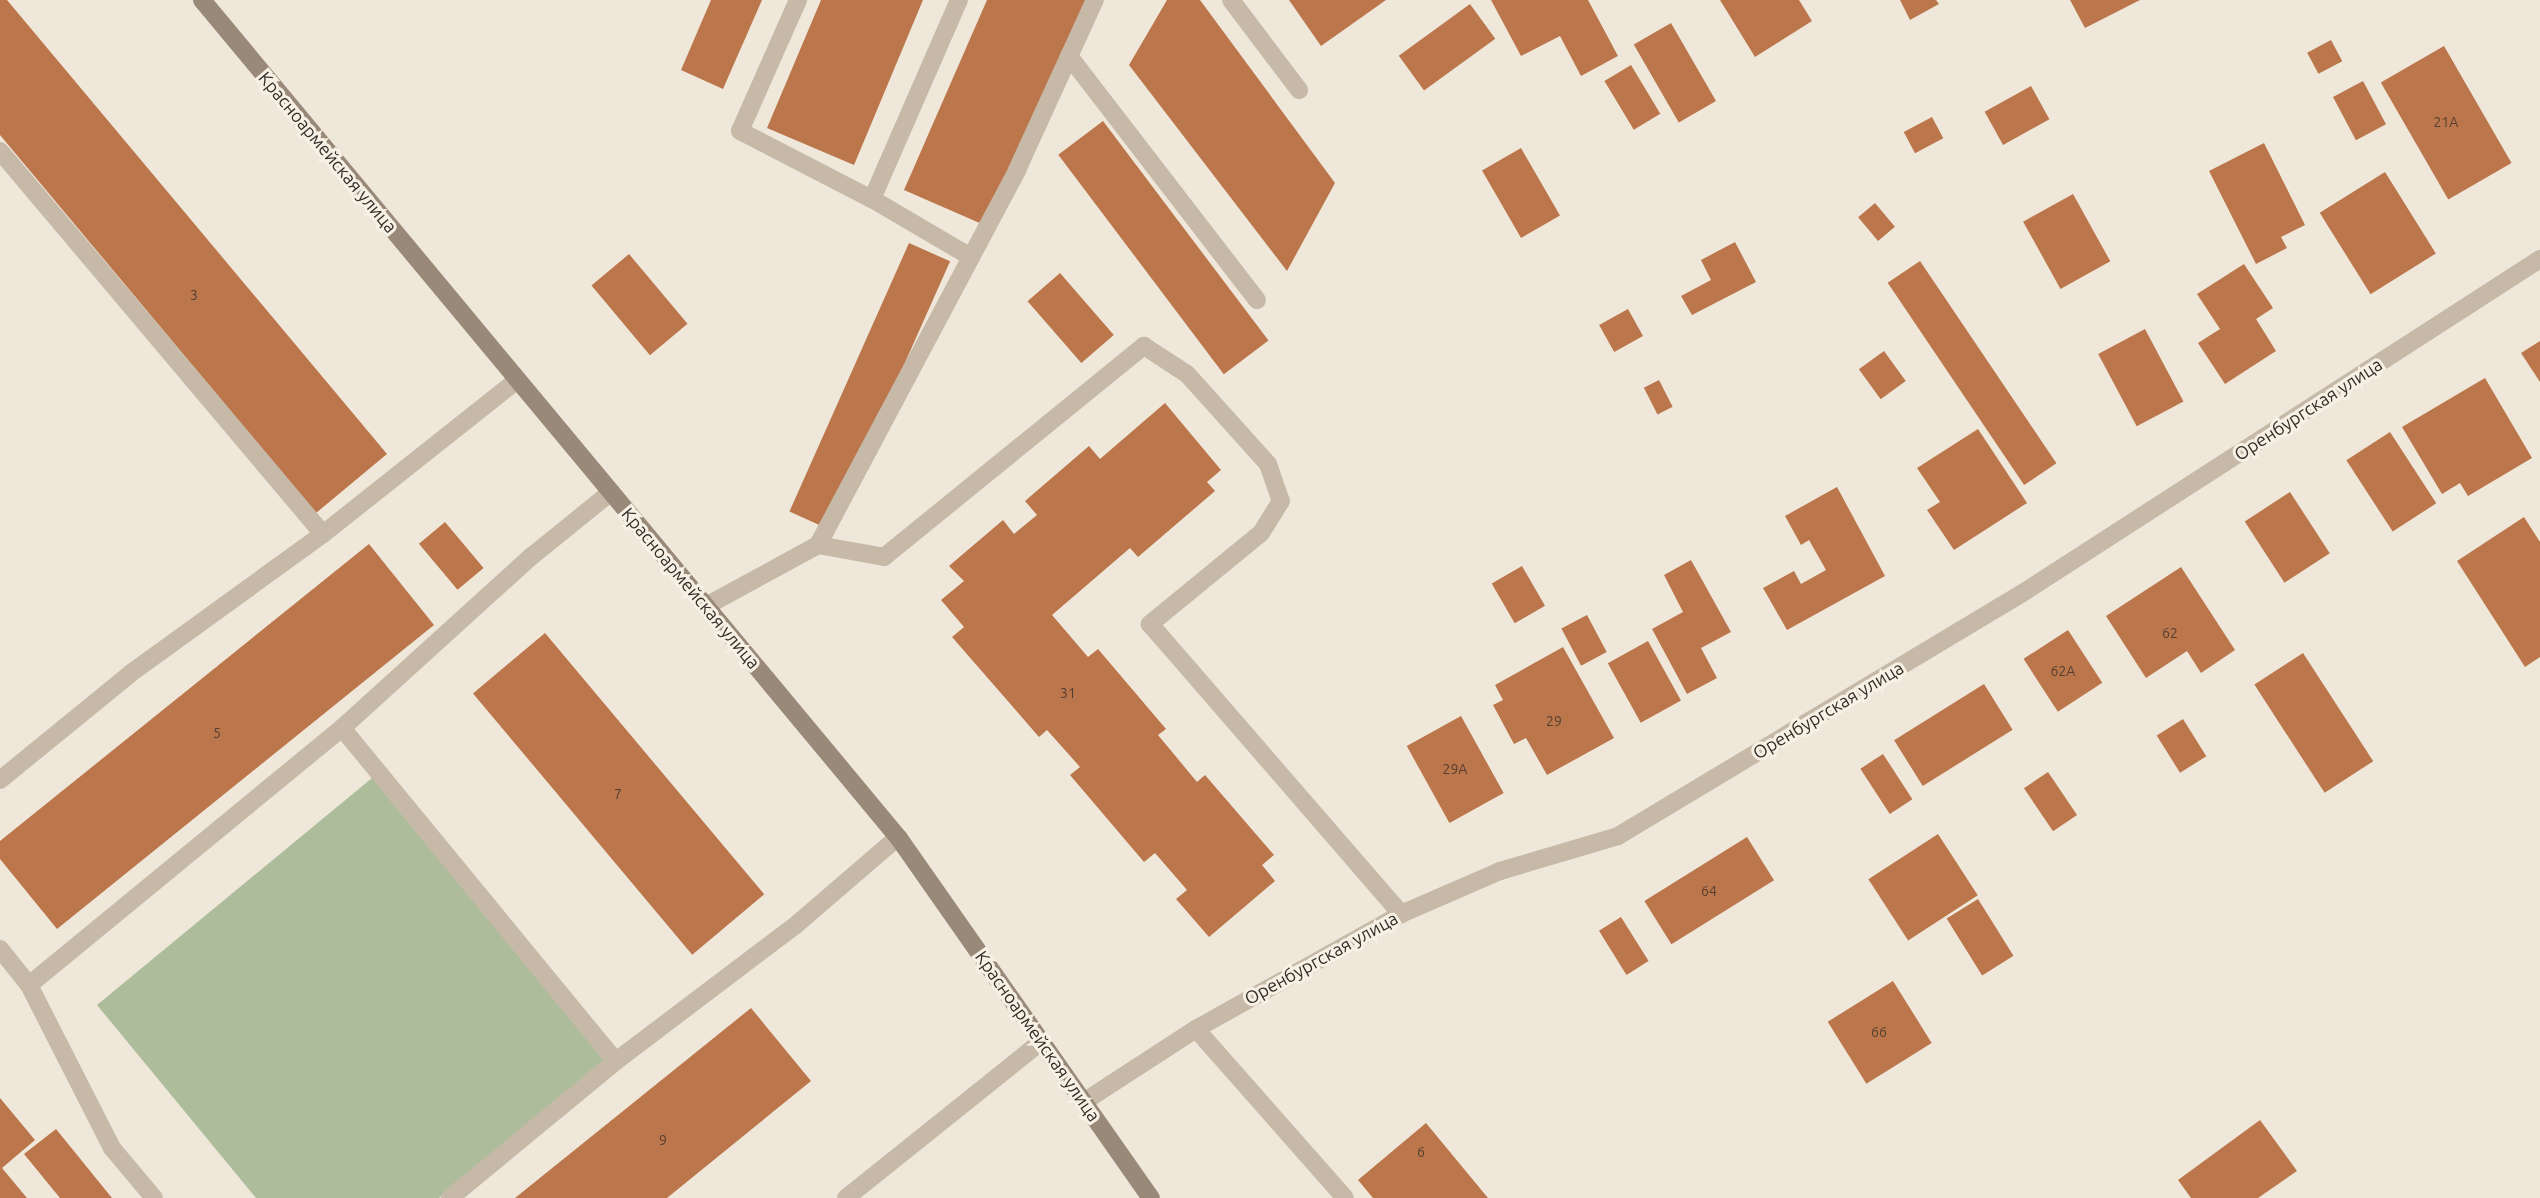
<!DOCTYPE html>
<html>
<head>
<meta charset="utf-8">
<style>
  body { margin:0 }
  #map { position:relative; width:2540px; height:1198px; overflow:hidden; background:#efe8da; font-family:Ubuntu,sans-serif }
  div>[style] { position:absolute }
  .green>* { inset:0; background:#adbc9b }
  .building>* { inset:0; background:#bc764b; transform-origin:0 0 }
  .lane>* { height:18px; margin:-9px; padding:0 9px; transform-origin:9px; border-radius:9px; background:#c6b9a7 }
  .street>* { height:18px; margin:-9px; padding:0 9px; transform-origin:9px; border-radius:9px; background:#c6b9a7 }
  .secondary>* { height:18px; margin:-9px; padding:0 9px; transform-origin:9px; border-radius:9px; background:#998978 }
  span { translate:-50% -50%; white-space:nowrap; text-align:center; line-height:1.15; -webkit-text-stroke:6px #f7f1e5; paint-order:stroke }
  .number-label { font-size:14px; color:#553e30 }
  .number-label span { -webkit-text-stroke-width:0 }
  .street-label { font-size:18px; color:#332c27 }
</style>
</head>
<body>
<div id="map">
  <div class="green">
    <div style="clip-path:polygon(372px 778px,605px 1061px,439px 1198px,256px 1198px,97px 1005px)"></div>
  </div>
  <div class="building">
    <div style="clip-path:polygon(0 0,7px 0,387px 454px,316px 513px,0 135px)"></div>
    <div style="clip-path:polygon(711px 0,762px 0,723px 89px,681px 70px)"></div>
    <div style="clip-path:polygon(821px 0,923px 0,854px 165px,767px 128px)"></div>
    <div style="clip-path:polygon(987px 0,1090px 0,991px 228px,904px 190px)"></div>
    <div style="clip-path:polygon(1167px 0,1200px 0,1335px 183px,1287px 271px,1129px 65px)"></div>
    <div style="clip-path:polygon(1289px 0,1386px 0,1321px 46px)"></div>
    <div style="clip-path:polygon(1491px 0,1588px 0,1618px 56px,1581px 76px,1560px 36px,1521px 56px)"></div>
    <div style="clip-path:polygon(1720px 0,1799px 0,1812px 21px,1755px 57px)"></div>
    <div style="clip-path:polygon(1900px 0,1936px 0,1939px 4px,1910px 20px)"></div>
    <div style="clip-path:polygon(2070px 0,2140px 0,2085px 28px)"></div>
    <div style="left:1470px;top:4px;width:43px;height:88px;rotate:54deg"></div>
    <div style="left:1671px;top:23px;width:90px;height:43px;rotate:60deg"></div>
    <div style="left:2331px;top:40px;width:24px;height:27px;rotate:62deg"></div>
    <div style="left:2444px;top:46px;width:135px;height:73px;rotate:60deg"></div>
    <div style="left:1631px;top:65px;width:57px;height:31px;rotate:59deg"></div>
    <div style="left:2363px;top:81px;width:49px;height:34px;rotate:62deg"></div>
    <div style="left:2031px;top:86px;width:38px;height:53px;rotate:61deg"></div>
    <div style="left:1932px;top:117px;width:24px;height:32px;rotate:62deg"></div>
    <div style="left:1103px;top:121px;width:275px;height:56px;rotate:53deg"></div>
    <div style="clip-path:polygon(2264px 143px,2305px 225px,2281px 237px,2287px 248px,2256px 264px,2209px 171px)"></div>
    <div style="left:1521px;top:148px;width:78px;height:45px;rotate:60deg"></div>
    <div style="left:2385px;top:172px;width:96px;height:77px;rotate:58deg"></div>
    <div style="left:2073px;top:194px;width:77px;height:57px;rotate:61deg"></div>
    <div style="left:1875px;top:203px;width:31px;height:22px;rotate:50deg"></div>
    <div style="clip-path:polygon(1735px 242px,1756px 282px,1692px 315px,1681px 296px,1711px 280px,1701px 260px)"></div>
    <div style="left:909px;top:243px;width:45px;height:294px;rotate:24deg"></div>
    <div style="left:629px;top:254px;width:91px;height:49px;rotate:50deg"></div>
    <div style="left:1920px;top:261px;width:244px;height:39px;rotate:56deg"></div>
    <div style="clip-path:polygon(2244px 264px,2273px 308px,2256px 319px,2276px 351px,2225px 384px,2198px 343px,2220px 329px,2197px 294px)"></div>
    <div style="left:1060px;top:273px;width:82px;height:43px;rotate:49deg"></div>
    <div style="left:1628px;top:309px;width:31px;height:33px;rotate:61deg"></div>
    <div style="left:2145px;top:329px;width:82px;height:53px;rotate:62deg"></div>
    <div style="clip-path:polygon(2540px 341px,2540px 382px,2521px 353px)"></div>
    <div style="left:1884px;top:351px;width:37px;height:31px;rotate:54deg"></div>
    <div style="clip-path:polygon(2485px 378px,2532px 458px,2468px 496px,2460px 483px,2442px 494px,2402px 427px)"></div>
    <div style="left:1659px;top:380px;width:30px;height:17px;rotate:63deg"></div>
    <div style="clip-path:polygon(1165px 403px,1221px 470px,1207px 482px,1215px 491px,1138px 557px,1130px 548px,1052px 615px,1088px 657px,1098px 649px,1166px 729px,1158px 735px,1197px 782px,1205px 775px,1274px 855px,1262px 865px,1275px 881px,1209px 937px,1176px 899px,1187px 890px,1155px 853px,1144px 862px,1070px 775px,1080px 767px,1047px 730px,1039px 737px,952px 637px,964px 627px,941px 600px,964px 581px,949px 566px,1003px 520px,1014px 534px,1037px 515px,1025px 501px,1089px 446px,1100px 459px)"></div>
    <div style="clip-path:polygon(1978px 429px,2027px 503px,1954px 550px,1927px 510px,1940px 502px,1917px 468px)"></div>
    <div style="left:2390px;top:432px;width:85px;height:52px;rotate:57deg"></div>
    <div style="clip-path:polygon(1837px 487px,1885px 576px,1787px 630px,1763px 588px,1794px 571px,1801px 584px,1826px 570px,1809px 540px,1801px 545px,1785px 516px)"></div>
    <div style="left:2290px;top:492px;width:73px;height:54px;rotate:57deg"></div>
    <div style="clip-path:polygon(2524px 517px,2540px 542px,2540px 657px,2525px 667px,2457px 561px)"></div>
    <div style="left:445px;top:522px;width:60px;height:34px;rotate:50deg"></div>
    <div style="clip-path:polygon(369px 544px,434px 625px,57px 929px,0 859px,0 841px)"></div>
    <div style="clip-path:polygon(1691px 560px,1731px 632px,1701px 648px,1717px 678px,1687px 694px,1652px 629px,1683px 612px,1664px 575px)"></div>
    <div style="left:1522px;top:566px;width:46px;height:35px;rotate:60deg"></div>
    <div style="clip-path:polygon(2181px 567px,2235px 650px,2201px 673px,2187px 651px,2146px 678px,2106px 616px)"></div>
    <div style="left:1587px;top:615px;width:42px;height:29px;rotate:62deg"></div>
    <div style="left:2068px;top:630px;width:63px;height:53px;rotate:57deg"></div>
    <div style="left:545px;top:633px;width:341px;height:94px;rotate:50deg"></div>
    <div style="left:1648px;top:641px;width:68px;height:46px;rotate:61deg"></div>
    <div style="clip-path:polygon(1563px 647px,1614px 738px,1547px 775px,1526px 738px,1514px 744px,1493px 705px,1503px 700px,1495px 685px)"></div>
    <div style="left:2303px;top:653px;width:129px;height:58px;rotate:57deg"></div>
    <div style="left:1984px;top:684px;width:54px;height:106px;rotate:58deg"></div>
    <div style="left:1461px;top:716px;width:88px;height:62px;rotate:61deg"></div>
    <div style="left:2183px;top:719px;width:44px;height:31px;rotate:58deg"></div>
    <div style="left:1883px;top:754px;width:54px;height:27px;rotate:57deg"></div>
    <div style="left:2048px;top:772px;width:52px;height:29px;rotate:56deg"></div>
    <div style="left:1938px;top:834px;width:73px;height:83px;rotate:57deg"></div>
    <div style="left:1747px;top:837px;width:51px;height:121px;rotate:58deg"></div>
    <div style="left:1978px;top:899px;width:67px;height:37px;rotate:58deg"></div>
    <div style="left:1621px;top:917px;width:52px;height:26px;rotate:58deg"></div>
    <div style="left:1893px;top:981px;width:73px;height:77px;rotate:58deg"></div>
    <div style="clip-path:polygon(751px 1008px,811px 1081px,667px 1198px,515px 1198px)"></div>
    <div style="clip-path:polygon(0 1098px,35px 1140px,2px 1168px,27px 1198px,0 1198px)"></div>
    <div style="clip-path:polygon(2260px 1120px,2297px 1171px,2258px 1198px,2191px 1198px,2178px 1180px)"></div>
    <div style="clip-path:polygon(1426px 1123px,1488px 1198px,1373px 1198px,1358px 1180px)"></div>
    <div style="clip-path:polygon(56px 1129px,112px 1198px,60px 1198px,24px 1154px)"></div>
  </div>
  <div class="lane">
    <div style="left:798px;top:0;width:143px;rotate:113.9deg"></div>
    <div style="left:740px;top:131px;width:148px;rotate:27.3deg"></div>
    <div style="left:872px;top:199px;width:115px;rotate:30.4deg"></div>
    <div style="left:1231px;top:0;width:113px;rotate:52.9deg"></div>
    <div style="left:1069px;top:56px;width:308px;rotate:52.4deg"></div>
    <div style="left:0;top:151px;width:501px;rotate:49.86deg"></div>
    <div style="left:872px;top:199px;width:217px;rotate:-66.4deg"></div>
    <div style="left:818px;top:545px;width:67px;rotate:10.3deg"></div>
    <div style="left:884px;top:557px;width:335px;rotate:-39.1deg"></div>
    <div style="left:1144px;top:346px;width:51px;rotate:33.1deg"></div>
    <div style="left:1187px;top:374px;width:121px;rotate:48deg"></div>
    <div style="left:1268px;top:464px;width:39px;rotate:71deg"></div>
    <div style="left:1281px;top:501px;width:38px;rotate:122deg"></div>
    <div style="left:1261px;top:533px;width:144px;rotate:140.7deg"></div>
    <div style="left:1150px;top:624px;width:384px;rotate:49.1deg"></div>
    <div style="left:706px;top:606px;width:128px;rotate:-28.6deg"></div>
    <div style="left:818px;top:545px;width:425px;rotate:-62deg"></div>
    <div style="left:1017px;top:170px;width:187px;rotate:-65.4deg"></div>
    <div style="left:342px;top:728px;width:431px;rotate:50.6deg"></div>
    <div style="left:616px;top:1061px;width:227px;rotate:-37.1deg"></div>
    <div style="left:797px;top:924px;width:133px;rotate:-40.7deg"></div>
    <div style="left:0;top:780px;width:169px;rotate:-39.2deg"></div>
    <div style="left:131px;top:673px;width:237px;rotate:-35.9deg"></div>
    <div style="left:323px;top:534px;width:248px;rotate:-38.4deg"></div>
    <div style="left:0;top:949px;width:46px;rotate:51.1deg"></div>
    <div style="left:29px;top:985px;width:183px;rotate:63deg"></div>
    <div style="left:112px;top:1148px;width:65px;rotate:50deg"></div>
    <div style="left:29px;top:985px;width:405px;rotate:-39.4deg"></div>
    <div style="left:342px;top:728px;width:256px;rotate:-42.2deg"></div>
    <div style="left:532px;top:556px;width:102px;rotate:-39deg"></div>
    <div style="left:1196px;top:1029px;width:225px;rotate:48.6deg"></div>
    <div style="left:450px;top:1198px;width:215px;rotate:-39.5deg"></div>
    <div style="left:846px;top:1198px;width:251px;rotate:-38.7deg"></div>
  </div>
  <div class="street">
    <div style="left:1085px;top:1101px;width:132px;rotate:-33deg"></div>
    <div style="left:1196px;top:1029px;width:235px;rotate:-29.3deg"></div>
    <div style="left:1401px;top:914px;width:108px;rotate:-23.5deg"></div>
    <div style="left:1500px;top:871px;width:123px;rotate:-16.5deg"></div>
    <div style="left:1618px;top:836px;width:470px;rotate:-31deg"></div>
    <div style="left:2021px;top:594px;width:618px;rotate:-32.84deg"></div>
  </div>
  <div class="secondary">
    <div style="left:202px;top:0;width:1089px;rotate:50.26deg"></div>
    <div style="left:898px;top:837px;width:441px;rotate:55deg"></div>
  </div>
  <div class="number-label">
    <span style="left:2446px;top:122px">21А</span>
    <span style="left:194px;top:295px">3</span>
    <span style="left:2170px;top:633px">62</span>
    <span style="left:2063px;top:671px">62А</span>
    <span style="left:1068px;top:693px">31</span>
    <span style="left:1554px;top:721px">29</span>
    <span style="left:217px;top:733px">5</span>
    <span style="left:1455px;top:769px">29А</span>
    <span style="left:618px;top:794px">7</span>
    <span style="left:1709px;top:891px">64</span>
    <span style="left:1879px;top:1032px">66</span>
    <span style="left:663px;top:1140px">9</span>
    <span style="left:1421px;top:1152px">6</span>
  </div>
  <div class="street-label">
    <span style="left:328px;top:152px;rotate:50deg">Красноармейская улица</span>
    <span style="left:2308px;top:409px;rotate:-33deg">Оренбургская улица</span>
    <span style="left:691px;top:588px;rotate:50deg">Красноармейская улица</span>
    <span style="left:1828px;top:710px;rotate:-31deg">Оренбургская улица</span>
    <span style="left:1321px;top:958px;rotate:-29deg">Оренбургская улица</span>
    <span style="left:1038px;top:1036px;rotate:55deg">Красноармейская улица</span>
  </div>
</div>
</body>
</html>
